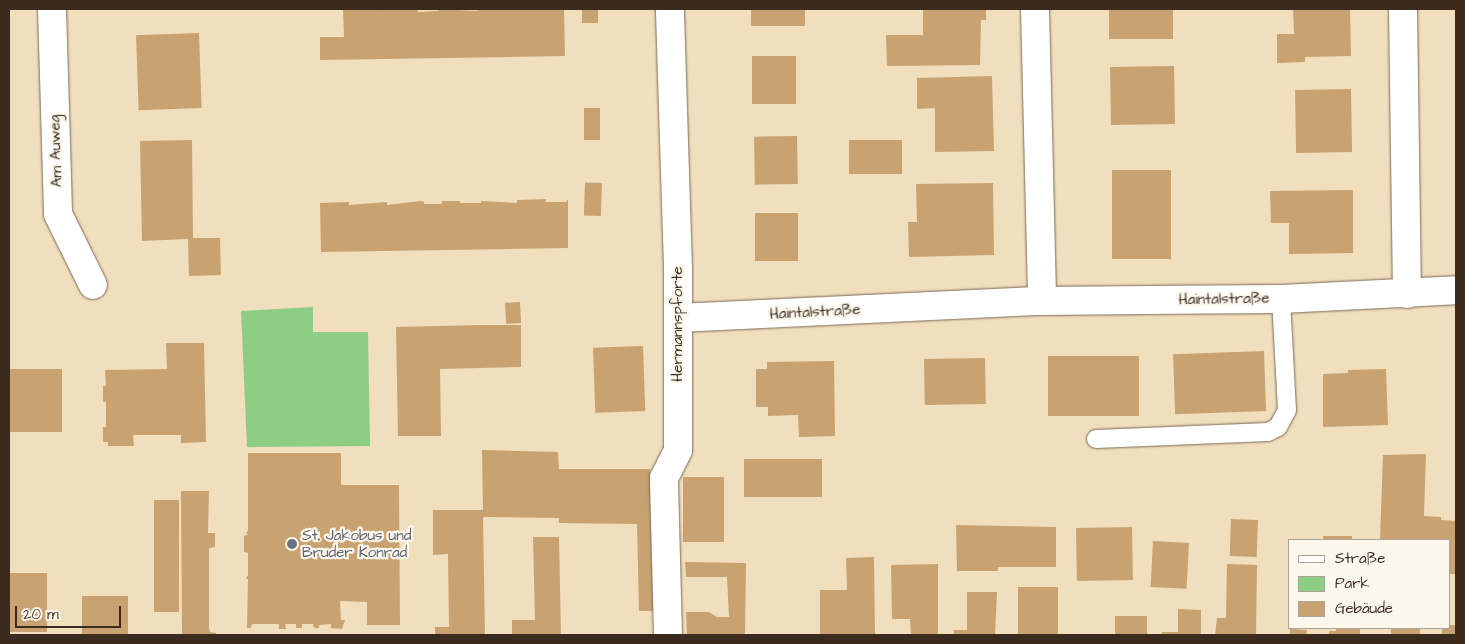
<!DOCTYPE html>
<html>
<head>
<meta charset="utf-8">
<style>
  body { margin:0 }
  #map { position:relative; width:1465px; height:644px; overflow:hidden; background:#f0debd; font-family:"Architects Daughter",sans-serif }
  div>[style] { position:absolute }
  .green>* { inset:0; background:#8dcd84 }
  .building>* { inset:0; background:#c8a371; transform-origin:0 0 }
  .roads { filter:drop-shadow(0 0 1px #7a6956) drop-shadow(0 0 1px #7a6956) }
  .lane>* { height:18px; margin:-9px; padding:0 9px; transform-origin:9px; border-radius:9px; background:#fff }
  .street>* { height:28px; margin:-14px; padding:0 14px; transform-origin:14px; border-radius:14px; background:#fff }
  .dots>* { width:14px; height:14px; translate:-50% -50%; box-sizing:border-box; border:2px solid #fbf7ec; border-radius:50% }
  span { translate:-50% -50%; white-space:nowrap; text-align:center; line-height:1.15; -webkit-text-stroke:4.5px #fbf7ec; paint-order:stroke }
  .street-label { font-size:15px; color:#3b2a1e }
  .worship-label { font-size:15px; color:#5b616d }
  .left { translate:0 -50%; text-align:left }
  .frame { position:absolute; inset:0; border:10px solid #3b2a1e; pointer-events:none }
  .legend { position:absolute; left:1288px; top:539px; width:162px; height:90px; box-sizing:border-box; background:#fbf7ec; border:1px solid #aea59a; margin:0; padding:6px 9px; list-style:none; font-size:15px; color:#3b2a1e }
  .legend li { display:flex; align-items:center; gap:10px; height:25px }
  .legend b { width:25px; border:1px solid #aea59a }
  .scale { position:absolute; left:15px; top:606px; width:106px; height:22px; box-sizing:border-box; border:2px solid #3b2a1e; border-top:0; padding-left:6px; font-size:15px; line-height:18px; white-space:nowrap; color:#3b2a1e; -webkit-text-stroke:4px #fbf7ec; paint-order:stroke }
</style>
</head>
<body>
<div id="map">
  <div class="green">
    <div style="clip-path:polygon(313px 307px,313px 332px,368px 332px,370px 446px,247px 447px,241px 311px)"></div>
  </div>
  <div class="building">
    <div style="clip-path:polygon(345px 9px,381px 9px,381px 11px,382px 9px,418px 9px,418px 12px,438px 11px,438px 9px,477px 11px,477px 9px,564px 9px,565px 56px,320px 60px,320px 37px,344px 37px,343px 10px)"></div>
    <div style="left:582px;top:9px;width:16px;height:14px"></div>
    <div style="left:751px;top:9px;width:54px;height:17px"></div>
    <div style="clip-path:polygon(923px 9px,986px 9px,986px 20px,981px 20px,980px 65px,887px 66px,886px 35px,923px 35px)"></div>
    <div style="left:1109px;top:9px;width:64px;height:30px"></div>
    <div style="clip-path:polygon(1293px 9px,1350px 9px,1351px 56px,1305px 57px,1305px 62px,1277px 63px,1277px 34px,1294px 34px)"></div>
    <div style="left:199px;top:33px;width:75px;height:63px;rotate:88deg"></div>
    <div style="left:796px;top:56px;width:48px;height:44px;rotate:90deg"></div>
    <div style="left:1174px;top:66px;width:58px;height:64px;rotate:89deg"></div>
    <div style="clip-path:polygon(992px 76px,994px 151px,935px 152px,935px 108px,917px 109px,917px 78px)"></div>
    <div style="left:1351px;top:89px;width:63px;height:56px;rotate:89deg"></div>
    <div style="left:600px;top:108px;width:32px;height:16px;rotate:90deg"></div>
    <div style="left:797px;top:136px;width:48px;height:43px;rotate:89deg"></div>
    <div style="clip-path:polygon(192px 140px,193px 238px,220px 238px,221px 275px,189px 276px,188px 239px,142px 241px,140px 141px)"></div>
    <div style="left:902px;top:140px;width:34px;height:53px;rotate:90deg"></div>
    <div style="left:1112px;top:170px;width:59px;height:89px"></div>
    <div style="left:602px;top:183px;width:33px;height:17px;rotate:92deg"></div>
    <div style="clip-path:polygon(993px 183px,994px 255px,909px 257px,908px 222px,917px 222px,916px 184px)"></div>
    <div style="clip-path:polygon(1353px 190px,1353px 253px,1289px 254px,1289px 223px,1271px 223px,1270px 191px)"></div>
    <div style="clip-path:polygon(546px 199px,546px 202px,566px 202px,568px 199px,568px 248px,321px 252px,320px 203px,349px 202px,349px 205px,387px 202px,387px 205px,421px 201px,424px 202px,424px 204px,442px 204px,442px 201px,460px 201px,460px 203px,481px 203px,481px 201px,517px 203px,517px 200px)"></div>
    <div style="left:798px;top:213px;width:48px;height:43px;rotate:90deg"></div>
    <div style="left:520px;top:302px;width:21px;height:15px;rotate:87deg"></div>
    <div style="clip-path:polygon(481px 325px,521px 325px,521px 367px,440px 369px,441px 436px,398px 436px,396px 327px)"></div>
    <div style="clip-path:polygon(166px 343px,204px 343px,206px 442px,181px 443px,181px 435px,133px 435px,134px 446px,108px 446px,108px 442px,103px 442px,103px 427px,106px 427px,106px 402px,103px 402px,103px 386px,106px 386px,105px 370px,167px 369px)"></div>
    <div style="left:643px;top:346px;width:65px;height:50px;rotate:88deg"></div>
    <div style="left:1264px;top:351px;width:60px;height:91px;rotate:88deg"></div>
    <div style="left:1139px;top:356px;width:60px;height:91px;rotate:90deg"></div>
    <div style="left:985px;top:358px;width:46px;height:61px;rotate:89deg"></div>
    <div style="clip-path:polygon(834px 361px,835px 436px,799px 437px,798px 415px,768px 416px,768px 407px,756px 407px,756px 369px,767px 369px,767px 362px)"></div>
    <div style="left:9px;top:369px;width:53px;height:63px"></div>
    <div style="clip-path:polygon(1386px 369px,1388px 425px,1323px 427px,1323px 374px,1348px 373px,1348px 370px)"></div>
    <div style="clip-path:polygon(482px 450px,558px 452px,559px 469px,650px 469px,653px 611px,639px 611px,637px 524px,559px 523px,559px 518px,483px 517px,485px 635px,435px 635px,435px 627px,449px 627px,448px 554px,433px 555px,433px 510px,483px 510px)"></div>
    <div style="clip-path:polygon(248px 453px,341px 453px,341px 485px,399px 485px,400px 625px,367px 625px,367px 602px,340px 601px,341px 620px,345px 620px,342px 629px,331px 628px,331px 624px,319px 625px,319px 628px,314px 628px,313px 624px,302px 624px,302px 628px,296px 628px,296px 624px,285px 624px,286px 629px,279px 629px,279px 624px,252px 624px,251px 628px,247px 628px,248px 579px,246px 579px,248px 575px,248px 553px,244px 552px,244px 536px,249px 534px,246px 534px,248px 530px)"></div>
    <div style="clip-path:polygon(1426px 454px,1424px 516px,1441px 517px,1441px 520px,1456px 521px,1456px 574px,1449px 574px,1449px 540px,1380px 540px,1383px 455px)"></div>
    <div style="left:822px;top:459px;width:38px;height:78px;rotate:90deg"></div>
    <div style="left:683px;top:477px;width:41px;height:65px"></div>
    <div style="clip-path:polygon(181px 491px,209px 491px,208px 533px,215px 533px,215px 547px,209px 548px,209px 628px,210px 632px,216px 633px,216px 635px,182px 635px)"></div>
    <div style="left:154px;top:500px;width:25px;height:112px"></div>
    <div style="left:1231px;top:519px;width:27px;height:37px;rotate:2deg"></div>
    <div style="clip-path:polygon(956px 525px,1056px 527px,1056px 567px,998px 567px,998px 571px,957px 571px)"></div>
    <div style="left:1132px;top:527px;width:53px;height:56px;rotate:89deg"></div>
    <div style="left:1323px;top:536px;width:29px;height:4px"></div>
    <div style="clip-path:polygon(533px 537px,559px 537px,561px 635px,512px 635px,512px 620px,535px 620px)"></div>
    <div style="left:1153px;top:541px;width:36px;height:46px;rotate:3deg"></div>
    <div style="clip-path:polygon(874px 557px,875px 635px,820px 635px,820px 590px,847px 590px,846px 558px)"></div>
    <div style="clip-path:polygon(685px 562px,746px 563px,745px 635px,687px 635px,686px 612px,709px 612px,717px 617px,729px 617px,727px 577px,686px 577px)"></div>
    <div style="clip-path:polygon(938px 564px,938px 635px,911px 635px,910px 619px,892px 619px,891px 565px)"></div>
    <div style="clip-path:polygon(1227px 564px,1257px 565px,1256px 635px,1215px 635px,1217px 618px,1226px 618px)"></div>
    <div style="left:9px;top:573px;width:38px;height:59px"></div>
    <div style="left:1018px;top:587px;width:40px;height:48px"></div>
    <div style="clip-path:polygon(967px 592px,997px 592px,995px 635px,954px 635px,954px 630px,967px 630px)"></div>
    <div style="left:82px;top:596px;width:46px;height:39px"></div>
    <div style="clip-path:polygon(1178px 609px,1201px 610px,1201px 635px,1162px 635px,1162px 632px,1178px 632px)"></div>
    <div style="left:1147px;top:616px;width:19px;height:32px;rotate:90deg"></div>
    <div style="clip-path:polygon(1449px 625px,1456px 625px,1456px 635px,1442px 635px,1442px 628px,1449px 628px)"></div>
    <div style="clip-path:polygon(1336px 628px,1360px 628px,1360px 635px,1329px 635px,1329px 631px,1336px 631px)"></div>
    <div style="left:1391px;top:628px;width:29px;height:7px"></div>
    <div style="clip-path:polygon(1290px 629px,1307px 630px,1306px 635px,1290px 635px)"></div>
  </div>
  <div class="roads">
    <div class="lane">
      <div style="left:1096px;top:439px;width:172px;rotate:-2.3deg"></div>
      <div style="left:1268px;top:432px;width:11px;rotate:-27deg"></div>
      <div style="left:1278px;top:427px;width:19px;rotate:-62deg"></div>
      <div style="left:1287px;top:410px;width:111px;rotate:-93.1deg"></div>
    </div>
    <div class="street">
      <div style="left:52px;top:9px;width:205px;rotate:88.3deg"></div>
      <div style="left:58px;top:214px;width:79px;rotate:63.8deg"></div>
      <div style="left:1035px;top:9px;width:292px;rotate:88.6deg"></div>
      <div style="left:1403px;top:9px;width:285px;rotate:89.2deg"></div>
      <div style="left:678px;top:318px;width:364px;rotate:-2.7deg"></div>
      <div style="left:1042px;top:301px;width:239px;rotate:-0.5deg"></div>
      <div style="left:1281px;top:299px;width:175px;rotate:-2.9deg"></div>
      <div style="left:668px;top:635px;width:157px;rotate:-91.5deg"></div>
      <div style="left:664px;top:478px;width:31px;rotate:-63deg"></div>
      <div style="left:678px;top:450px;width:182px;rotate:-90deg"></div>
      <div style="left:678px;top:268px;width:259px;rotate:-91.8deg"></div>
    </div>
  </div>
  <div class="dots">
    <div style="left:292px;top:544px;background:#6b7280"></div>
  </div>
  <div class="street-label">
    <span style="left:56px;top:151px;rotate:-92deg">Am Auweg</span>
    <span style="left:1224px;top:299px;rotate:-1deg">Haintalstraße</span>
    <span style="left:815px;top:312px;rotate:-3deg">Haintalstraße</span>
    <span style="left:678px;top:324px;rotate:-90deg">Hermannspforte</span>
  </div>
  <div class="worship-label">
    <span class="left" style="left:302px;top:544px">St. Jakobus und<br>Bruder Konrad</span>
  </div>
  <div class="frame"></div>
  <ul class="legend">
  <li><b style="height:6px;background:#fff"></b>Straße</li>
  <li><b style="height:14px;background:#8dcd84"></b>Park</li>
  <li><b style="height:14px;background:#c8a371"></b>Gebäude</li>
  </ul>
  <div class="scale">20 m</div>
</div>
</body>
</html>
